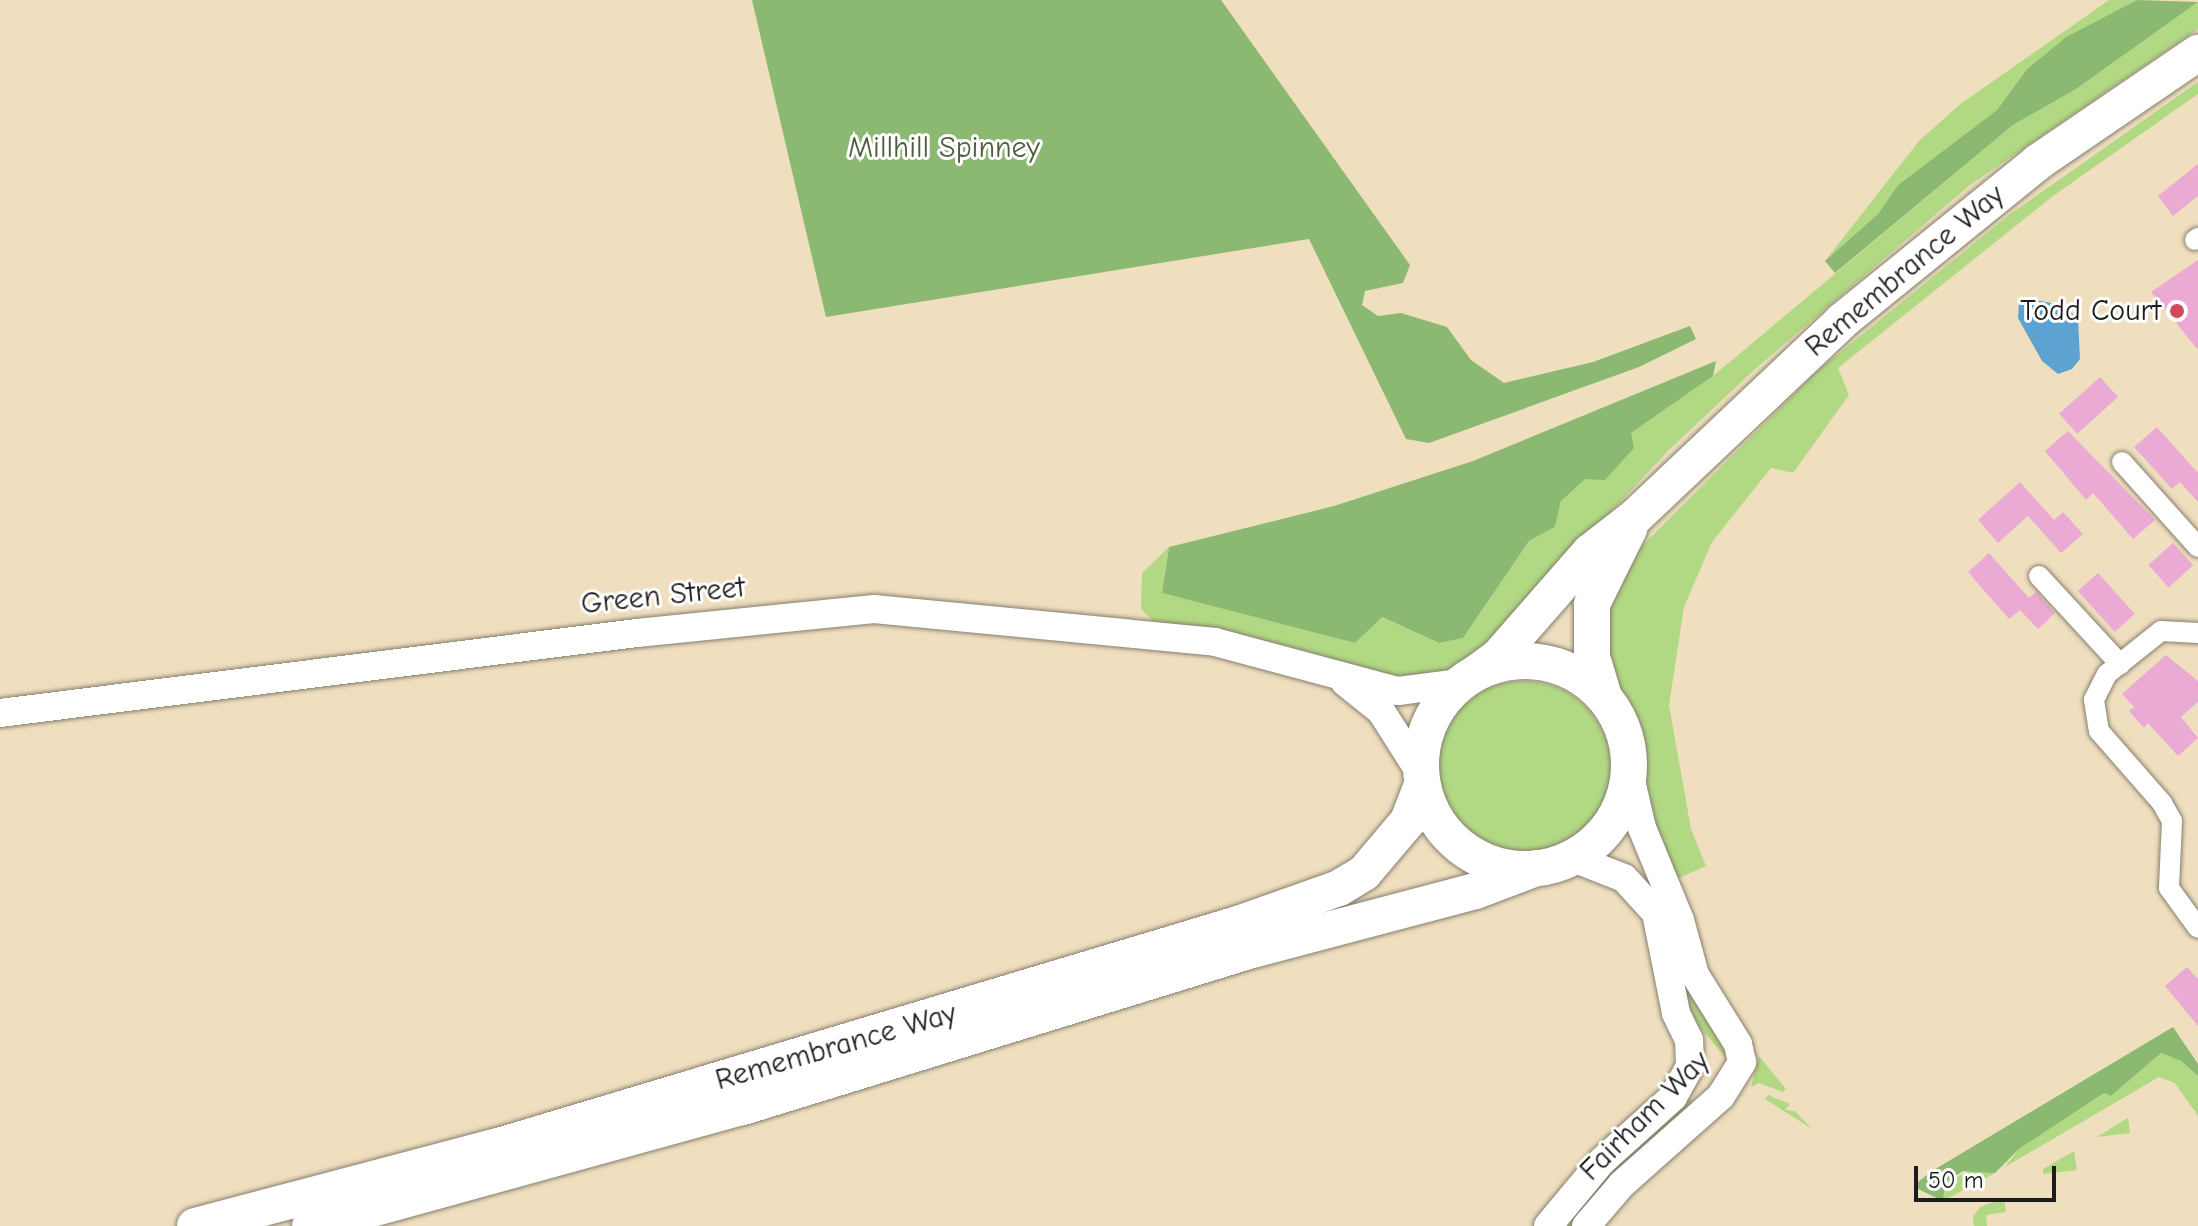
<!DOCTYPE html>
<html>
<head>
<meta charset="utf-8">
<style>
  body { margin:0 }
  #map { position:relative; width:2198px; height:1226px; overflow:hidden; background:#efdfbf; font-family:"Comic Neue",sans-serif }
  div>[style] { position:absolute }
  .green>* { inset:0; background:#b1d983 }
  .round { border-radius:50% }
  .forest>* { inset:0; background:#8cb971 }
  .water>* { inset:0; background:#5ca3d2 }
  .building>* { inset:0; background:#eaaad3; transform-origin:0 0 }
  .roads { filter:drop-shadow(0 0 2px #867e6e) drop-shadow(0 0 2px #867e6e) }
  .street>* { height:20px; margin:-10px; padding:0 10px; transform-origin:10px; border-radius:10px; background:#fff }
  .secondary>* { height:28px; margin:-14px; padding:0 14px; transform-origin:14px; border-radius:14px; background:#fff }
  .highway>* { height:36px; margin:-18px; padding:0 18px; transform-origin:18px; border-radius:18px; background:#fff }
  .highway>.ring { margin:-18px; padding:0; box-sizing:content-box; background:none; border:36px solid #fff; border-radius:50% }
  .dots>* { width:22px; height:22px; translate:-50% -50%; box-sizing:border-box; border:4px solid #fff; border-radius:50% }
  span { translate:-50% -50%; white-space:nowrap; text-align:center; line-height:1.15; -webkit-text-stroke:6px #fff; paint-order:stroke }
  .park-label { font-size:30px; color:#505e40 }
  .street-label { font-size:30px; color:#1c1c1c }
  .poi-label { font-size:30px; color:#1c1c1c }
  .right { translate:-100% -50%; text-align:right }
  .scale { position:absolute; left:1914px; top:1166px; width:142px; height:36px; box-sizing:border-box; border:4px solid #1c1c1c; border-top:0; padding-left:10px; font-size:24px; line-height:28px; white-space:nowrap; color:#1c1c1c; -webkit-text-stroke:6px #fff; paint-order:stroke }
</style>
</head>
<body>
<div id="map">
  <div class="green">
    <div style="clip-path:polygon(2109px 0,2137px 0,2066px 37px,2027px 69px,1997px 110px,1898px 185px,1878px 214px,1825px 261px,1919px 141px,1959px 105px)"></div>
    <div style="clip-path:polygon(2198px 2px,2198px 29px,1970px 185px,1753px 371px,1668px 451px,1482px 649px,1451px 671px,1402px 682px,1155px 623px,1141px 609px,1142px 573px,1169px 547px,1162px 593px,1355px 643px,1381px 617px,1439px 643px,1463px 638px,1529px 541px,1555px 527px,1561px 501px,1631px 433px,1713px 376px,2013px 125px,2076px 89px)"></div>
    <div style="clip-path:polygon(2198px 82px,2198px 94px,2053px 196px,1838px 368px,1849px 395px,1793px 473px,1771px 468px,1712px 542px,1684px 607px,1669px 705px,1691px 829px,1706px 866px,1672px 881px,1655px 833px,1639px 730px,1613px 683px,1601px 631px,1622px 566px,1815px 373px,2009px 215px)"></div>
    <div class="round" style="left:1437px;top:681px;width:174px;height:174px"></div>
    <div style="clip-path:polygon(1681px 975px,1726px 1046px,1725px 1057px,1688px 1013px)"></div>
    <div style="clip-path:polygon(2161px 1053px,2181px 1061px,2198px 1076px,2198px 1116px,2175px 1083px,2159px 1077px,2005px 1167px,2019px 1149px,2104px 1093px,2111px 1096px)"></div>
    <div style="clip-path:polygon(1759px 1056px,1786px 1089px,1783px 1092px,1759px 1083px,1751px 1087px)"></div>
    <div style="clip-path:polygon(1695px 1088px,1689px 1098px,1696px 1106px,1572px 1226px,1561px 1226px,1611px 1166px)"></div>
    <div style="clip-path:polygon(1768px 1095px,1790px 1104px,1785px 1110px,1795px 1111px,1812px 1129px,1765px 1099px)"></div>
    <div style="clip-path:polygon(2128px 1118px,2130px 1133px,2097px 1137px,2124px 1120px)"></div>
    <div style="clip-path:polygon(2074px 1151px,2077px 1170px,2043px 1174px,2043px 1169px)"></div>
    <div style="clip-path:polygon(1975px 1168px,1995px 1173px,1943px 1201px,1945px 1183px)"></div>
    <div style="clip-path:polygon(2004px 1198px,2006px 1212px,1986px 1215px,1987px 1226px,1974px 1226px,1973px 1217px,1980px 1207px)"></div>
  </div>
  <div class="forest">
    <div style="clip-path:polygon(752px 0,1221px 0,1410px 265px,1403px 283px,1365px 291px,1362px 305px,1378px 316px,1401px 313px,1447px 327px,1471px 360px,1504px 383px,1593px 362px,1690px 326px,1696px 339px,1639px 367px,1429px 443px,1406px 439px,1309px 239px,826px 317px)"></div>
    <div style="clip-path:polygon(2137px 0,2198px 2px,2076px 89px,2013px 125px,1835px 273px,1825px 261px,1878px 214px,1898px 185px,1997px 110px,2027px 69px,2066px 37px)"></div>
    <div style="clip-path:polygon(1716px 361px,1713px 376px,1631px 433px,1634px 448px,1605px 480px,1585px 479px,1561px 501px,1555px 527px,1529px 541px,1463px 638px,1439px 643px,1382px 617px,1355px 643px,1162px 593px,1169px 547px,1334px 506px,1473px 461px)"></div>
    <div style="clip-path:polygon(2173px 1027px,2198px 1064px,2198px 1076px,2181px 1061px,2161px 1053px,2111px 1096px,2104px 1093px,2019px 1149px,1995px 1173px,1963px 1171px,1945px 1183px,1943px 1201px,1918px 1189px,1918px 1182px,1932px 1171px)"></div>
  </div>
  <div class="water">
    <div style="clip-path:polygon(2027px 298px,2065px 306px,2078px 319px,2080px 359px,2072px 369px,2058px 374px,2042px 361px,2018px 318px,2019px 302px)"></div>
  </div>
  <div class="building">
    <div style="clip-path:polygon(2198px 164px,2198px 196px,2173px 216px,2158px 196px)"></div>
    <div style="clip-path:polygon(2198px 260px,2198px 350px,2151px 292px)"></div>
    <div style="left:2100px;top:377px;width:27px;height:55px;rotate:48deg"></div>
    <div style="clip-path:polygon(2157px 427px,2198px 473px,2198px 502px,2180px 482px,2172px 489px,2134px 447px)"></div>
    <div style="clip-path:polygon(2068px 431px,2155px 520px,2133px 539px,2093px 493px,2086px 500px,2045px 451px)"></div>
    <div style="clip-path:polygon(2020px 482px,2054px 520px,2063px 512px,2083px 534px,2061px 553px,2028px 516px,1998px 543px,1978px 520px)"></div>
    <div style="left:2173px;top:543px;width:30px;height:33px;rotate:48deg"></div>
    <div style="clip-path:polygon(1989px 553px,2029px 598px,2036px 592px,2055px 613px,2038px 629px,2020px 610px,2009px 619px,1968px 572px)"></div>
    <div style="left:2098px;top:573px;width:55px;height:27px;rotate:48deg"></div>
    <div style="clip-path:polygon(2166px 655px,2198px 681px,2198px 702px,2181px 717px,2198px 738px,2178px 756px,2148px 723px,2144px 728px,2129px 711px,2134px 707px,2122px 694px)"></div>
    <div style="clip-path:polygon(2187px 967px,2198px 979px,2198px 1026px,2165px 986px)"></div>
  </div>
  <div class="roads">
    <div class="street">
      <div style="left:2195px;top:240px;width:4px;rotate:-34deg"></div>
      <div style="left:2122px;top:462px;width:114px;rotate:48.2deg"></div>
      <div style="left:2039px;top:576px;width:120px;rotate:47.4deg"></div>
      <div style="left:2198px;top:633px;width:37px;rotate:-177deg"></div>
      <div style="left:2161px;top:631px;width:69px;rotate:141.5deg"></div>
      <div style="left:2107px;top:674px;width:29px;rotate:117deg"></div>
      <div style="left:2094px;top:700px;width:31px;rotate:81deg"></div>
      <div style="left:2099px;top:731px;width:96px;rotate:48.8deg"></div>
      <div style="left:2162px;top:803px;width:21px;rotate:61deg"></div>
      <div style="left:2172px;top:821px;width:67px;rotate:92.6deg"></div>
      <div style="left:2169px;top:888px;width:49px;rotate:54.1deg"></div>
    </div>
    <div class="secondary">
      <div style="left:1345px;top:682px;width:46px;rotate:38.9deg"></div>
      <div style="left:1381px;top:711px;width:75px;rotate:57.6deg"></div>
      <div style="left:0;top:713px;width:642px;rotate:-7.16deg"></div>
      <div style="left:637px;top:633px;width:238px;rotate:-5.8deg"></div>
      <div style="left:874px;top:609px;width:343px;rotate:5.5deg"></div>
      <div style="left:1215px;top:642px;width:189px;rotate:15deg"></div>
      <div style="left:1398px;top:691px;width:63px;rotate:-7.4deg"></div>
      <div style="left:1548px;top:1226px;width:85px;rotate:-50.3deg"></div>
      <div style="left:1602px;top:1161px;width:96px;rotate:-42deg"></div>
      <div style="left:1673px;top:1097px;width:35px;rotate:-61deg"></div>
      <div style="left:1690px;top:1066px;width:26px;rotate:-92deg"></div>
      <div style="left:1689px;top:1040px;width:30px;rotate:-116deg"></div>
      <div style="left:1676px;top:1013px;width:102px;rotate:-101.3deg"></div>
      <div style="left:1656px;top:913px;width:47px;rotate:-132.4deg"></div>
      <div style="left:1624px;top:878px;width:55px;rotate:-158.6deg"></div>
      <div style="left:1586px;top:1226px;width:55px;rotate:-49.4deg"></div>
      <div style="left:1622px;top:1184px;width:132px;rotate:-41.6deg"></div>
      <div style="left:1721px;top:1096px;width:40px;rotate:-58deg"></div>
      <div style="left:1742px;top:1062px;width:18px;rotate:-103deg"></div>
      <div style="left:1738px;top:1044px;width:81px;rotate:-121.9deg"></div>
      <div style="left:1695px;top:975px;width:57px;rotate:-105.3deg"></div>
      <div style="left:1680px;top:920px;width:100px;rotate:-112.4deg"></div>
      <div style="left:1642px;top:828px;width:57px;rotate:-103.1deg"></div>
    </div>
    <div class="highway">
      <div class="ring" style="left:1421px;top:661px;width:172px;height:172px"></div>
      <div style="left:1476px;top:673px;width:27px;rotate:-36deg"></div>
      <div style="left:1498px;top:657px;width:140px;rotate:-48.8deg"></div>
      <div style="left:1590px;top:552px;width:57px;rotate:-37.9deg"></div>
      <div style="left:1635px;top:517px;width:285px;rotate:-43.4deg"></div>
      <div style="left:1842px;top:321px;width:252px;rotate:-39deg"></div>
      <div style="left:2038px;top:162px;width:194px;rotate:-34.3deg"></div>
      <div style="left:1604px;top:697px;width:42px;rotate:-106.7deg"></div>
      <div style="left:1592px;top:657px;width:53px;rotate:-90deg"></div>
      <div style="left:1592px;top:604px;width:84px;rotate:-63.7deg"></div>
      <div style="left:195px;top:1226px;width:310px;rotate:-14.8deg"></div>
      <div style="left:495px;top:1147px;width:776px;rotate:-16.71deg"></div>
      <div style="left:1238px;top:924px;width:107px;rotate:-19.6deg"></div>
      <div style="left:1339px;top:888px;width:29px;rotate:-31deg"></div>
      <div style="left:1364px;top:873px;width:68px;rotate:-49.8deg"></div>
      <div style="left:1408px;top:821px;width:40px;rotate:-69deg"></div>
      <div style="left:310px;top:1226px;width:449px;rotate:-15.4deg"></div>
      <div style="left:743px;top:1107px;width:533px;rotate:-17.14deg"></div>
      <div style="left:1252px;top:950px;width:232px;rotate:-14.8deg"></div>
      <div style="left:1476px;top:891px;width:65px;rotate:-20.7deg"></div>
    </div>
  </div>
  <div class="dots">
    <div style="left:2177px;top:311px;background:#d1495b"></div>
  </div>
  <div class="park-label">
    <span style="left:944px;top:148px">Millhill Spinney</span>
  </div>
  <div class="street-label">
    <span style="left:1905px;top:271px;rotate:-40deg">Remembrance Way</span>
    <span style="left:663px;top:596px;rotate:-6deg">Green Street</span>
    <span style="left:836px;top:1047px;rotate:-16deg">Remembrance Way</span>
    <span style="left:1645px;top:1116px;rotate:-45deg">Fairham Way</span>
  </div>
  <div class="poi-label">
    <span class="right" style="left:2161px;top:311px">Todd Court</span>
  </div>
  <div class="scale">50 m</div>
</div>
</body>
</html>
